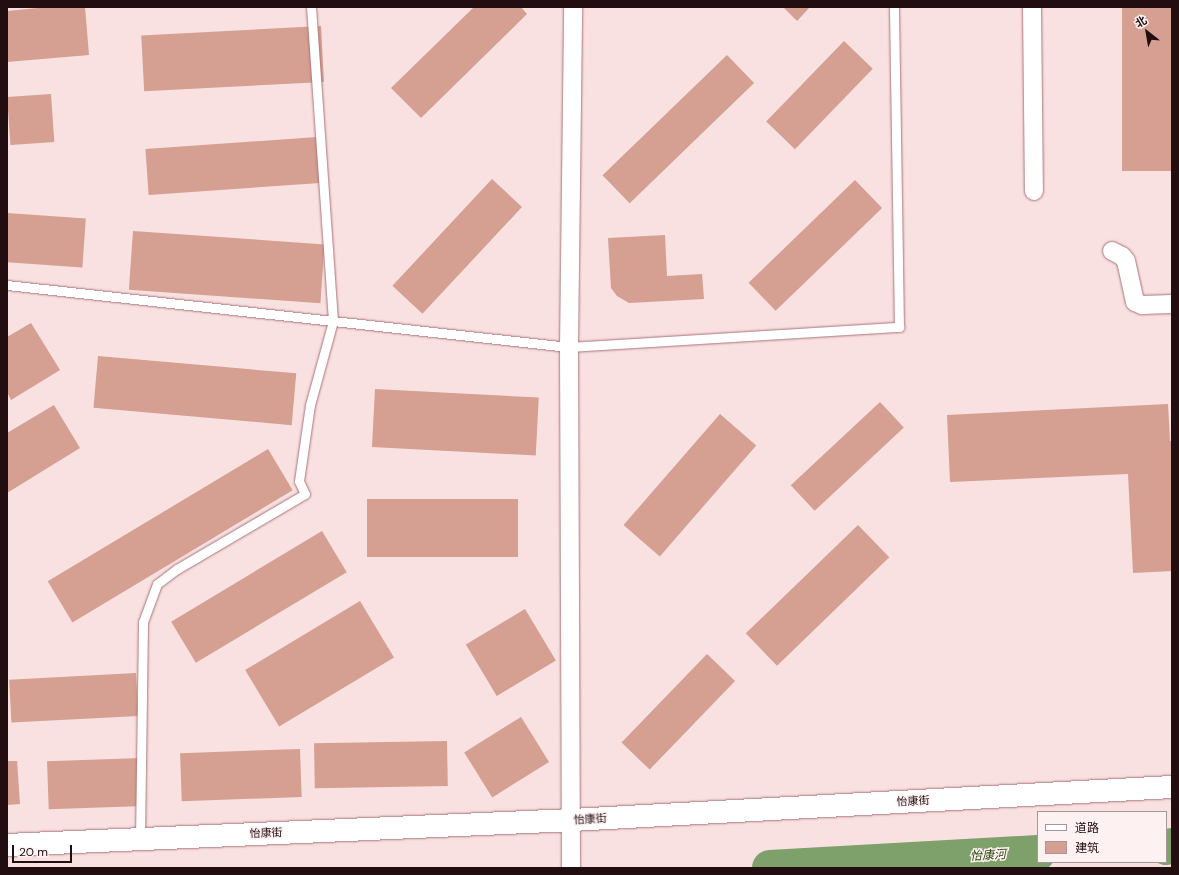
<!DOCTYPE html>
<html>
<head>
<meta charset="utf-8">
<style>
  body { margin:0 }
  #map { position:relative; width:1179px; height:875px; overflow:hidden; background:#f9e0e1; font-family:"DM Sans","Noto Sans SC",sans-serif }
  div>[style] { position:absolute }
  .river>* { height:36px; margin:-18px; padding:0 18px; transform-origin:18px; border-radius:18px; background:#7ea06a }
  .building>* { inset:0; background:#d59f91; transform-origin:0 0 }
  .roads { filter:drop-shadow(0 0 1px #aa7478) drop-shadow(0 0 1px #aa7478) }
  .service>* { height:9px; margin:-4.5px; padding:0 4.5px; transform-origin:4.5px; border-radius:4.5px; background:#fff }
  .minor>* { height:18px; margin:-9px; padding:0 9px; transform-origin:9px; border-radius:9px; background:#fff }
  .tertiary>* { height:22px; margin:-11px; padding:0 11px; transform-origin:11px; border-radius:11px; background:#fff }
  span { translate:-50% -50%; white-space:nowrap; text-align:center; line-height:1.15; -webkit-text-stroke:3px #fdf1f1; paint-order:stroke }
  .street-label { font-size:11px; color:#220e10 }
  .water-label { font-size:12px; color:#27480e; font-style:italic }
  .frame { position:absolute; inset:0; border:8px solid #220e10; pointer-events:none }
  .legend { position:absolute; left:1037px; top:811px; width:130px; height:52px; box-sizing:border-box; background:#fdf1f1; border:1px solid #a59697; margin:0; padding:5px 7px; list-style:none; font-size:12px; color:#220e10 }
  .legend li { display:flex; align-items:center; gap:8px; height:20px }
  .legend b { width:20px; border:1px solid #a59697 }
  .north { position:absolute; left:1127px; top:12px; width:40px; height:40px; -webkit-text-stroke:3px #fdf1f1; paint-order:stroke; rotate:329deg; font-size:11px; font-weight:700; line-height:16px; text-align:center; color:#220e10 }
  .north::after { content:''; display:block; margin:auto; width:14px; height:18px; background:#220e10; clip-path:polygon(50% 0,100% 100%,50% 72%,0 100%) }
  .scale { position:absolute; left:12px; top:845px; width:60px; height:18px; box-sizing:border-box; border:2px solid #220e10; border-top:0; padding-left:5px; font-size:12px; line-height:14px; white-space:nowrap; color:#220e10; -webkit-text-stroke:3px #fdf1f1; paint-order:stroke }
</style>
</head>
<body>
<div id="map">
  <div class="river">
    <div style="left:1166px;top:847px;width:6px;rotate:-9deg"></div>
    <div style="left:770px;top:868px;width:268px;rotate:-3.2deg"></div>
  </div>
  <div class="building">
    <div style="clip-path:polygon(48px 7px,85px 7px,89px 55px,7px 62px,7px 11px)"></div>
    <div style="clip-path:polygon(474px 7px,521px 7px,527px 14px,421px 118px,391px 88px)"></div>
    <div style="clip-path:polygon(783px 7px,810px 7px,797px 21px)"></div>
    <div style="left:1122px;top:7px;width:50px;height:164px"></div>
    <div style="left:321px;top:26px;width:56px;height:180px;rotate:87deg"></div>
    <div style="left:844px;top:41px;width:40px;height:112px;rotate:44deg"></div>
    <div style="left:727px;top:55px;width:39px;height:173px;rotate:46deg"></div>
    <div style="left:51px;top:94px;width:48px;height:44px;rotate:86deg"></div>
    <div style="left:317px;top:137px;width:46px;height:172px;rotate:86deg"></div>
    <div style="left:492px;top:179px;width:41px;height:146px;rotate:43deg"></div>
    <div style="left:855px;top:180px;width:39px;height:148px;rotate:46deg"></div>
    <div style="left:7px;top:213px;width:79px;height:49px;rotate:4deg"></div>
    <div style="left:133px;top:231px;width:192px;height:59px;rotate:4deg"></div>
    <div style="clip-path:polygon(665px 235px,667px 276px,702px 274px,704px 299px,629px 303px,617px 296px,611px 288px,608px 238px)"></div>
    <div style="clip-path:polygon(31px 323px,60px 370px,11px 400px,7px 392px,7px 337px)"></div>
    <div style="left:98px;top:356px;width:199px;height:52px;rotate:5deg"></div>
    <div style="left:375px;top:389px;width:164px;height:58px;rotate:3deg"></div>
    <div style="left:880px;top:402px;width:35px;height:122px;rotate:47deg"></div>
    <div style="clip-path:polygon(1168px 404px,1170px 441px,1172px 441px,1172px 571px,1133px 573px,1128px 474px,950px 482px,947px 415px)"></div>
    <div style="clip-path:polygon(54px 405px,80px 448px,7px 493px,7px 433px)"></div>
    <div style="left:720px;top:414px;width:48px;height:147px;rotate:41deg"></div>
    <div style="left:268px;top:449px;width:48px;height:257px;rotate:59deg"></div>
    <div style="left:367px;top:499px;width:151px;height:58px"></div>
    <div style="left:858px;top:525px;width:45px;height:156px;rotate:46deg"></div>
    <div style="left:322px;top:531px;width:48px;height:176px;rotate:59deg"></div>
    <div style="left:360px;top:601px;width:66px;height:134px;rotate:59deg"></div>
    <div style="left:525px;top:609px;width:60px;height:69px;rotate:59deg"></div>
    <div style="left:707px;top:654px;width:39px;height:123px;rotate:44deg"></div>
    <div style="left:136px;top:673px;width:43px;height:127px;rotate:87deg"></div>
    <div style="left:521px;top:717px;width:53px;height:67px;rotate:58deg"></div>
    <div style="left:447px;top:741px;width:45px;height:133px;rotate:89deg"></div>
    <div style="left:300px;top:749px;width:48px;height:120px;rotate:88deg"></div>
    <div style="left:142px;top:758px;width:48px;height:95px;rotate:88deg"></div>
    <div style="clip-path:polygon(7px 761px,17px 761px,20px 804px,7px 805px)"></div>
  </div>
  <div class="roads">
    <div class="service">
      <div style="left:7px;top:285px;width:565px;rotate:6.3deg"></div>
      <div style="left:569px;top:347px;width:331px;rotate:-3.5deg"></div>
      <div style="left:899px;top:327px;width:320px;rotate:-90.9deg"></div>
      <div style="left:140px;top:838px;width:216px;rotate:-89.2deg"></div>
      <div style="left:143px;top:622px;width:40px;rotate:-69.8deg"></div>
      <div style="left:157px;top:584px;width:25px;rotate:-37deg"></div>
      <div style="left:177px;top:569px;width:148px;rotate:-30.4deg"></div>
      <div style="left:305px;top:494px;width:14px;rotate:-115deg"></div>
      <div style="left:299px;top:481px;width:77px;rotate:-81.8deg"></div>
      <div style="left:310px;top:405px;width:87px;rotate:-74.7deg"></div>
      <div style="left:333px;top:321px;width:315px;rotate:-94deg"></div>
    </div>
    <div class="minor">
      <div style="left:1032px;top:7px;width:184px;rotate:89.4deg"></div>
      <div style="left:1112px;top:251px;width:11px;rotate:27deg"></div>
      <div style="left:1122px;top:256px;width:6px;rotate:51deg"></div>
      <div style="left:1126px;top:261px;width:42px;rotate:77.6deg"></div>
      <div style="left:1135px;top:302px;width:8px;rotate:23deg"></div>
      <div style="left:1142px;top:305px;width:30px;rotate:-2deg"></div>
      <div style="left:571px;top:868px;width:521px;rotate:-90.22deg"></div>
      <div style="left:569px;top:347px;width:340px;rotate:-89.3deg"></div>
    </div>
    <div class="tertiary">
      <div style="left:7px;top:845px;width:566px;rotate:-2.53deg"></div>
      <div style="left:572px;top:820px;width:601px;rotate:-3.15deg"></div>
    </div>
  </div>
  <div class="street-label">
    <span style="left:913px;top:801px;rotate:-3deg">怡康街</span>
    <span style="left:590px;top:819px;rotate:-3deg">怡康街</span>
    <span style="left:266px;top:833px;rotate:-2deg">怡康街</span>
  </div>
  <div class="water-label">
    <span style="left:988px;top:856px;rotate:-3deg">怡康河</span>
  </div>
  <div class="frame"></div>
  <ul class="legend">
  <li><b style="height:5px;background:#fff"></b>道路</li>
  <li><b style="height:11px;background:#d59f91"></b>建筑</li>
  </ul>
  <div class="north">北</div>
  <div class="scale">20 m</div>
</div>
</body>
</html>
